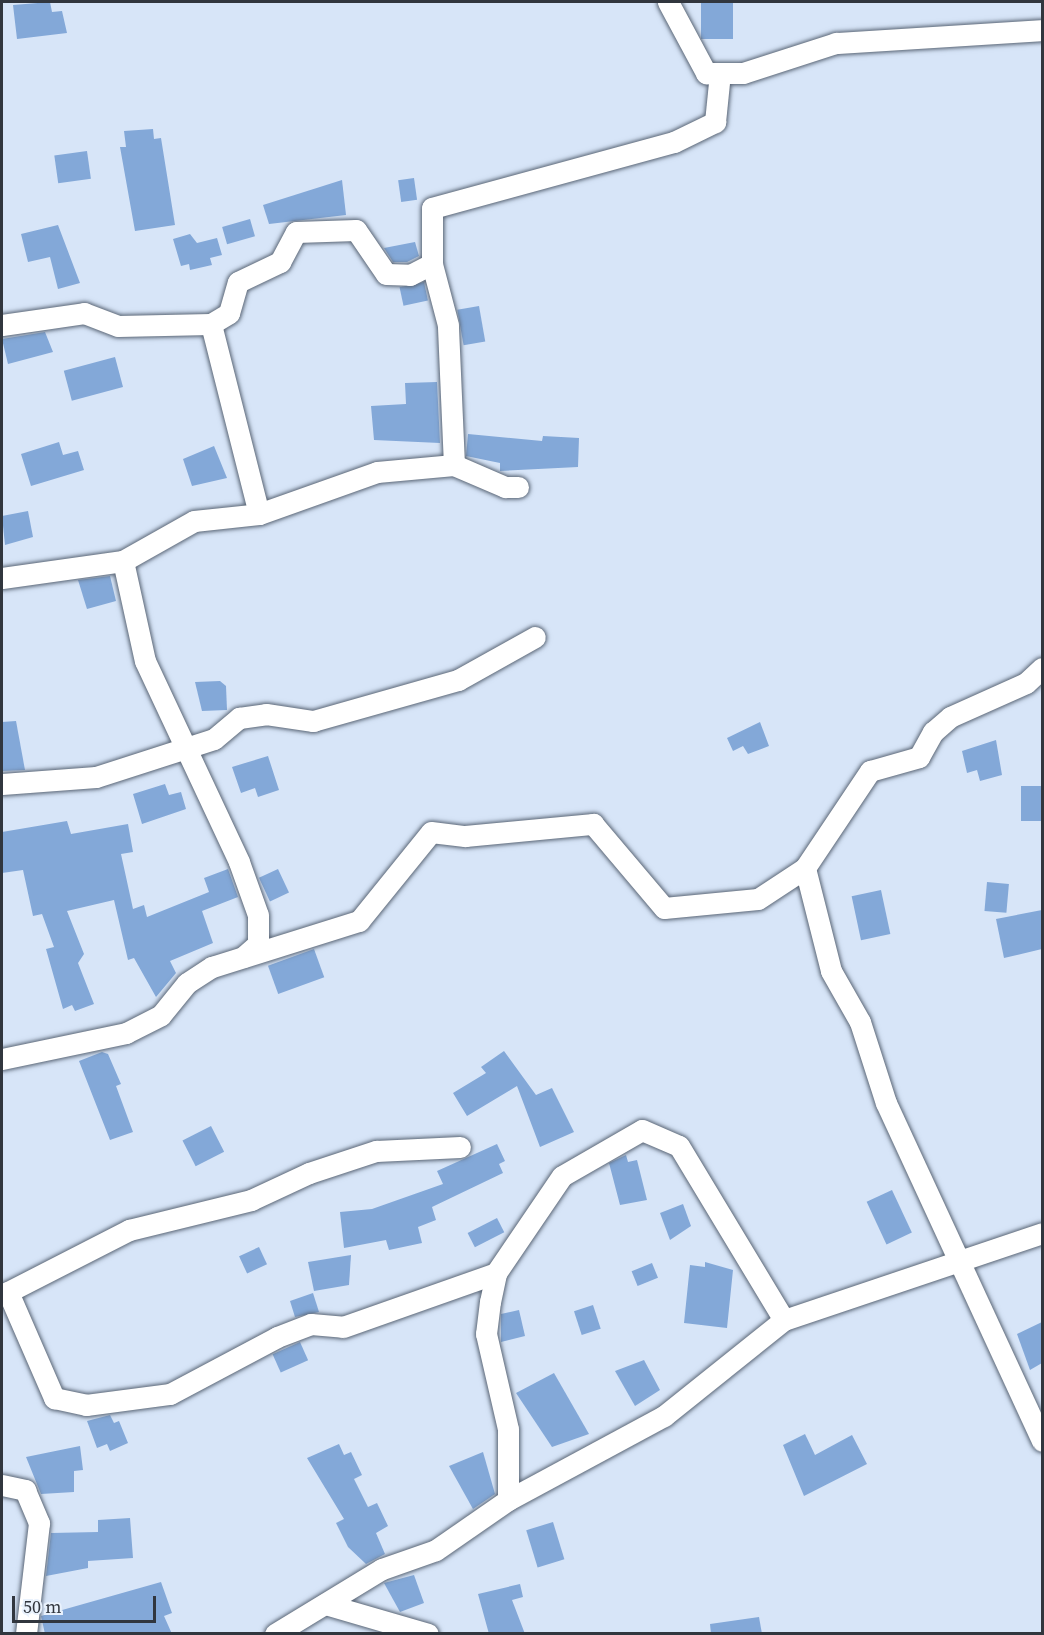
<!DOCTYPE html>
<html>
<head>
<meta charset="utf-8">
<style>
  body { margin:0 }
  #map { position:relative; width:1044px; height:1635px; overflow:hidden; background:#d7e5f8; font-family:"Source Serif 4",serif }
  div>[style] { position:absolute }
  .building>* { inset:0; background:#83a8d8; transform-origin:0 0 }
  .roads { filter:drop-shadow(0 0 2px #5a6676) drop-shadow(0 0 2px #5a6676) }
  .street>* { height:21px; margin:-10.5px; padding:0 10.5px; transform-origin:10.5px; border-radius:10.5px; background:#fff }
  span { translate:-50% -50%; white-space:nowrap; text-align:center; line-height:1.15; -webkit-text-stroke:4.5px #e9f2fd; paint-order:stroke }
  .frame { position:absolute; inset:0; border:3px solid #31363e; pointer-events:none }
  .scale { position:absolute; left:12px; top:1596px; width:144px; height:27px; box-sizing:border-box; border:3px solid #31363e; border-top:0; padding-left:8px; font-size:18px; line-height:21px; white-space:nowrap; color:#31363e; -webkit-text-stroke:4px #e9f2fd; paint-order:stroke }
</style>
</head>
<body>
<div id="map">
  <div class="building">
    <div style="clip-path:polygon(50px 2px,52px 12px,62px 11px,67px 33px,17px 39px,13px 5px)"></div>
    <div style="left:701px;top:2px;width:32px;height:37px"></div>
    <div style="clip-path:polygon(153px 129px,154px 139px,161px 138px,175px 225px,135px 231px,120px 147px,126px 147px,124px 131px)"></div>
    <div style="left:87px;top:151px;width:28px;height:33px;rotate:82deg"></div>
    <div style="left:414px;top:178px;width:22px;height:16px;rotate:82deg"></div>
    <div style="clip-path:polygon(342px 180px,346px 215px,269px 224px,263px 205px)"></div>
    <div style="left:250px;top:219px;width:18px;height:29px;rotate:74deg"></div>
    <div style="clip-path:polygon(58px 225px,80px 283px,58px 289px,50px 257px,28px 262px,21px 234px)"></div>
    <div style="clip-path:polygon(190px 234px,197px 243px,217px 238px,222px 255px,210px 258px,212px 265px,190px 270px,189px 264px,181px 266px,173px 239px)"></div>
    <div style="clip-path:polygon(415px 242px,419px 256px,407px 262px,393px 262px,384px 248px)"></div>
    <div style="left:424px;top:282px;width:19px;height:25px;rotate:78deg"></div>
    <div style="left:479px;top:306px;width:36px;height:22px;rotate:80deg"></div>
    <div style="clip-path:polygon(45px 332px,53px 352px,8px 364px,2px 339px)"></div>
    <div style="left:115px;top:357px;width:31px;height:53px;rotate:75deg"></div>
    <div style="clip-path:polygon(437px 382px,440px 443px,374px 440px,371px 406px,406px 404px,405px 383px)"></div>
    <div style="clip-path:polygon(468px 434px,542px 441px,543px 436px,579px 438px,578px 467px,500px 471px,500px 463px,466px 456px)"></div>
    <div style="clip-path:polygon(59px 442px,63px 455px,78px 451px,84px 470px,31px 486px,21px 454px)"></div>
    <div style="clip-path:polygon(214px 446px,227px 478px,192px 486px,183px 459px)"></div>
    <div style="clip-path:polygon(28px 511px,33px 537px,5px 545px,2px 516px)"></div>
    <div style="clip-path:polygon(110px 576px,116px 601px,87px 609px,78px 580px)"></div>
    <div style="clip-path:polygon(220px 681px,226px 686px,227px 710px,202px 711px,195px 682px)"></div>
    <div style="clip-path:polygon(16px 721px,25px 770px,2px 771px,2px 722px)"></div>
    <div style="clip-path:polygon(760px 722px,769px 746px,748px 754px,743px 746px,733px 751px,727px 738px)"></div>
    <div style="clip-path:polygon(996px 740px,1002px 775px,980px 781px,977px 770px,967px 773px,962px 751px)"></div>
    <div style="clip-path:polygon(268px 756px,279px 790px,258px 797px,255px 788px,241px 793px,232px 767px)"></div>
    <div style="clip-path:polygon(165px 784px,169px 795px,181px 792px,186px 809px,142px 824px,133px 794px)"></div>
    <div style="left:1021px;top:786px;width:21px;height:35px"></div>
    <div style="clip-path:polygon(67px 821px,71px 834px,128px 824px,133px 852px,121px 854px,133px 909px,144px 905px,147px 917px,209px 892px,204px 878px,228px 869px,238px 897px,202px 911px,213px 943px,170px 961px,176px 973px,156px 997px,134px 958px,128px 960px,114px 900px,67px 911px,84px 954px,78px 963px,94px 1004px,75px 1011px,72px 1005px,63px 1009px,46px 949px,54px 947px,42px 914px,33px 916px,23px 870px,2px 873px,2px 832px)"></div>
    <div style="left:278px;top:869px;width:26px;height:21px;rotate:65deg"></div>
    <div style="left:987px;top:882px;width:22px;height:29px;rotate:5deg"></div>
    <div style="left:881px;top:890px;width:45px;height:30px;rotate:78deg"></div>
    <div style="clip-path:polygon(1042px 910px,1042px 949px,1004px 958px,996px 919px)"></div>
    <div style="left:314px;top:949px;width:30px;height:49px;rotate:70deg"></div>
    <div style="clip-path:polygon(504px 1051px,536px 1095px,552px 1088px,574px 1132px,540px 1147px,517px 1086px,467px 1116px,453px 1093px,486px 1073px,481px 1067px)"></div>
    <div style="clip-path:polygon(102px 1052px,108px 1054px,121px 1084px,116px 1086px,133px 1132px,110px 1140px,79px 1061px)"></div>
    <div style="left:211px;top:1126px;width:29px;height:32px;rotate:63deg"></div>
    <div style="clip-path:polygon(497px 1144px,505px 1161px,499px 1164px,503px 1173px,432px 1207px,436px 1220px,418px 1227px,422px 1243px,389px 1250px,386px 1240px,344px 1248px,340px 1212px,372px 1209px,443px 1184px,437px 1171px)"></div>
    <div style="clip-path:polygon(626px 1155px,628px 1162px,637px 1160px,647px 1200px,620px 1205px,609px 1163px)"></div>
    <div style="left:892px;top:1190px;width:47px;height:28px;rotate:65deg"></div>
    <div style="clip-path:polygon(683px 1204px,691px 1226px,670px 1240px,660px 1213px)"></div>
    <div style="left:497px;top:1218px;width:16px;height:33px;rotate:63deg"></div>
    <div style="left:259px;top:1247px;width:19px;height:22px;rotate:65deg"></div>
    <div style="clip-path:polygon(351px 1255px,349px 1285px,314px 1291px,308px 1262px)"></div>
    <div style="clip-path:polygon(705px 1262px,733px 1270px,727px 1328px,684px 1323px,690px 1265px,705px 1267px)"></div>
    <div style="left:652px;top:1263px;width:16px;height:22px;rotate:68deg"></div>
    <div style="clip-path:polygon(313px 1293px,319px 1312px,295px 1317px,290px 1301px)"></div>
    <div style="left:593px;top:1305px;width:25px;height:20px;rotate:72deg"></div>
    <div style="clip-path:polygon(519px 1310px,525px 1336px,501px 1342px,501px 1314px)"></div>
    <div style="clip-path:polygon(1042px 1322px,1042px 1363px,1030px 1370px,1017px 1334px)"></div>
    <div style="left:300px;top:1342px;width:20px;height:30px;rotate:66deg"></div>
    <div style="clip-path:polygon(644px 1360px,660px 1390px,635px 1406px,615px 1371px)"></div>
    <div style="clip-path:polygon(554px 1373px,589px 1434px,552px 1447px,516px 1393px)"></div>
    <div style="clip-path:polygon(110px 1415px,114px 1423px,119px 1421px,128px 1443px,110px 1451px,107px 1444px,97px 1448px,87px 1421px)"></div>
    <div style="clip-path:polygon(805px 1434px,815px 1455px,852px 1435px,867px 1464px,804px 1496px,783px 1445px)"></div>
    <div style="clip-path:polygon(339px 1444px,344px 1455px,351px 1452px,362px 1475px,354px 1479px,368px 1507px,377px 1503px,388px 1526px,376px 1533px,385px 1554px,366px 1564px,348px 1547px,336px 1523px,344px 1519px,307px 1458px)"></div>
    <div style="clip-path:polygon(80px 1446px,83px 1470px,74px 1471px,74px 1492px,41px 1494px,26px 1457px)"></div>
    <div style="clip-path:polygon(483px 1452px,495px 1494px,473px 1509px,449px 1466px)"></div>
    <div style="clip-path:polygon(130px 1518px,133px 1558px,88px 1561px,88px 1568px,46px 1576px,51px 1533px,98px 1532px,98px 1520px)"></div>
    <div style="left:553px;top:1522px;width:39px;height:28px;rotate:73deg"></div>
    <div style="clip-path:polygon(414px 1575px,424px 1603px,400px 1612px,384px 1583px)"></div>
    <div style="clip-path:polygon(161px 1582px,172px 1613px,164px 1616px,172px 1634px,45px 1634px,41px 1616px)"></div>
    <div style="clip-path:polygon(520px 1584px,523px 1597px,512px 1600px,525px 1634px,489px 1634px,478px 1594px)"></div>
    <div style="clip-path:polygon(759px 1617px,762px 1634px,711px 1634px,710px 1624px)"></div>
  </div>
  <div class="roads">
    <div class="street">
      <div style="left:668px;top:2px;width:81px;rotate:61.8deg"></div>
      <div style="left:706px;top:73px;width:37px"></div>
      <div style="left:743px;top:73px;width:98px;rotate:-17.9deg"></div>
      <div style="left:836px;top:43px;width:206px;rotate:-3.6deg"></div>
      <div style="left:2px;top:325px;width:83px;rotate:-8.3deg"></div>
      <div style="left:84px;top:313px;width:36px;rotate:21deg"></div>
      <div style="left:118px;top:326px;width:93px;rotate:-1.2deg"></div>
      <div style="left:454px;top:465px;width:140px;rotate:-92.5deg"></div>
      <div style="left:448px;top:325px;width:63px;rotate:-104.7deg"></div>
      <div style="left:432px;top:264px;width:56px;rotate:-90deg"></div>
      <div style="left:432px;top:208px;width:251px;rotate:-15.3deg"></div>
      <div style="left:674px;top:142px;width:46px;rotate:-26deg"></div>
      <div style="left:715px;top:122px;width:49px;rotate:-84.2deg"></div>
      <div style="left:259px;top:514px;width:196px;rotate:-104.2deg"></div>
      <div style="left:211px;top:324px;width:21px;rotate:-31deg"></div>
      <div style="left:229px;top:313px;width:32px;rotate:-74deg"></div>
      <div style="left:238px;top:282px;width:47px;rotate:-25.5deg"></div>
      <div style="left:280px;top:262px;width:34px;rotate:-62deg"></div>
      <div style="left:296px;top:232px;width:60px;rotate:-1.9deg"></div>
      <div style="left:356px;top:230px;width:53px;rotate:55.7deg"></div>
      <div style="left:386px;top:274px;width:24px;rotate:2deg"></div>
      <div style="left:410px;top:275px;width:25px;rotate:-27deg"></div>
      <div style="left:123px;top:561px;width:102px;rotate:77.6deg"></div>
      <div style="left:145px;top:661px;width:222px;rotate:64.9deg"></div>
      <div style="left:239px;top:862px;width:56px;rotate:70.3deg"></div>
      <div style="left:258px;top:915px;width:29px;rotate:90deg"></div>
      <div style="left:258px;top:944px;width:20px;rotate:139deg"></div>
      <div style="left:2px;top:578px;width:122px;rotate:-8deg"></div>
      <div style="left:123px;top:561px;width:81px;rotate:-29.4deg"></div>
      <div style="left:194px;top:521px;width:65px;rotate:-6.1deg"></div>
      <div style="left:259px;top:514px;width:125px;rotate:-19.6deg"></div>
      <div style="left:377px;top:472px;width:77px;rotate:-5.2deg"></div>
      <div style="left:454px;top:465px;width:56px;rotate:23.3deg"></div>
      <div style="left:505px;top:487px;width:13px"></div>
      <div style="left:2px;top:784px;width:94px;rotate:-4.3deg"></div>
      <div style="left:96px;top:777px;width:124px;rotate:-17.9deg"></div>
      <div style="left:214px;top:739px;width:33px;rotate:-40deg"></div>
      <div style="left:239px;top:718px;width:27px;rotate:-8deg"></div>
      <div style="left:266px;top:714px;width:48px;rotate:8.5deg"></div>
      <div style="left:313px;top:721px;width:151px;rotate:-15.8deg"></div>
      <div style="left:458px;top:680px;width:88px;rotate:-29.2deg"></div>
      <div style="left:805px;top:868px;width:106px;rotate:75.8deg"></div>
      <div style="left:831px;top:971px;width:59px;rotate:60.4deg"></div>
      <div style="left:860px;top:1022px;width:85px;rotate:72.2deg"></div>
      <div style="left:886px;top:1103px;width:372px;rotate:65.2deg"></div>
      <div style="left:2px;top:1059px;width:127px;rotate:-11.8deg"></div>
      <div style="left:126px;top:1033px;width:39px;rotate:-27deg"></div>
      <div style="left:161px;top:1015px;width:41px;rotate:-50.9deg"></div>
      <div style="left:187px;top:983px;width:30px;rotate:-33deg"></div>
      <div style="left:212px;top:967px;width:154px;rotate:-17.4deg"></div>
      <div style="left:359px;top:921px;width:114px;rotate:-51deg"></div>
      <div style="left:431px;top:832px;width:34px;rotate:7deg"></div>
      <div style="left:465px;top:836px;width:129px;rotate:-5.4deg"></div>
      <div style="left:593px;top:824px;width:110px;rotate:49.8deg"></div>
      <div style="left:664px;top:908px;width:94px;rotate:-5.5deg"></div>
      <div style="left:758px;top:899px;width:56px;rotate:-33.4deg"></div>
      <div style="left:805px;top:868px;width:117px;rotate:-56.2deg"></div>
      <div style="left:870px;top:771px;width:51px;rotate:-15.9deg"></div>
      <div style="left:919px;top:757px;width:29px;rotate:-61deg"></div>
      <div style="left:933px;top:732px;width:23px;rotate:-41deg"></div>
      <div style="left:950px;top:717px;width:83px;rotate:-24.1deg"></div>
      <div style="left:1026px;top:683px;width:22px;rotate:-43deg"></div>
      <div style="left:8px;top:1292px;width:116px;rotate:66.5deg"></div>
      <div style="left:54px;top:1398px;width:33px;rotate:12deg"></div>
      <div style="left:86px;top:1405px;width:85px;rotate:-7.5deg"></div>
      <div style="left:170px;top:1394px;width:121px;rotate:-28deg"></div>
      <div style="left:277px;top:1337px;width:36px;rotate:-21deg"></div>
      <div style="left:311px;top:1324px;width:32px;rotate:5deg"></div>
      <div style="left:343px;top:1327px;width:162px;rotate:-19.4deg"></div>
      <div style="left:2px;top:1295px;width:143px;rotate:-27.1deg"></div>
      <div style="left:129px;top:1230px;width:126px;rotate:-13.8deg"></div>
      <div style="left:251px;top:1200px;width:64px;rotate:-25deg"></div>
      <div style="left:309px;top:1173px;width:71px;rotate:-18.2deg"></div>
      <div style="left:376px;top:1151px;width:84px;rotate:-2.7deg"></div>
      <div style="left:2px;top:1485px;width:24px;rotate:12deg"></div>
      <div style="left:25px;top:1490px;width:36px;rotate:67deg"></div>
      <div style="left:39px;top:1523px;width:112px;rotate:96.7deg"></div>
      <div style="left:508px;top:1500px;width:71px;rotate:-90deg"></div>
      <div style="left:508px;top:1429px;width:98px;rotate:-103deg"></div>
      <div style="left:486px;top:1334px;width:32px;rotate:-83deg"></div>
      <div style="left:490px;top:1302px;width:30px;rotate:-78deg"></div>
      <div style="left:496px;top:1273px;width:117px;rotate:-55.8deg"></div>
      <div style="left:562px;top:1176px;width:92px;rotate:-29.9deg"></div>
      <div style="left:642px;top:1130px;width:40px;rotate:23.4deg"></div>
      <div style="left:679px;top:1146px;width:203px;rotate:58.9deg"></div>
      <div style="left:325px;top:1604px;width:107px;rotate:16.2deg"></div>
      <div style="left:275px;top:1634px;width:125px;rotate:-31.3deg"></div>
      <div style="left:382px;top:1569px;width:57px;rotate:-19.4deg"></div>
      <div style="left:436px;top:1550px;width:88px;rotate:-34.8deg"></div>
      <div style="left:508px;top:1500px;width:177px;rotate:-28.3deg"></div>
      <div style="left:664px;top:1416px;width:154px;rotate:-38.7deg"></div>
      <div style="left:784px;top:1320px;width:272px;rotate:-18.6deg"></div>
    </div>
  </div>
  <div class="frame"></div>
  <div class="scale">50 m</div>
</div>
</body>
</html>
